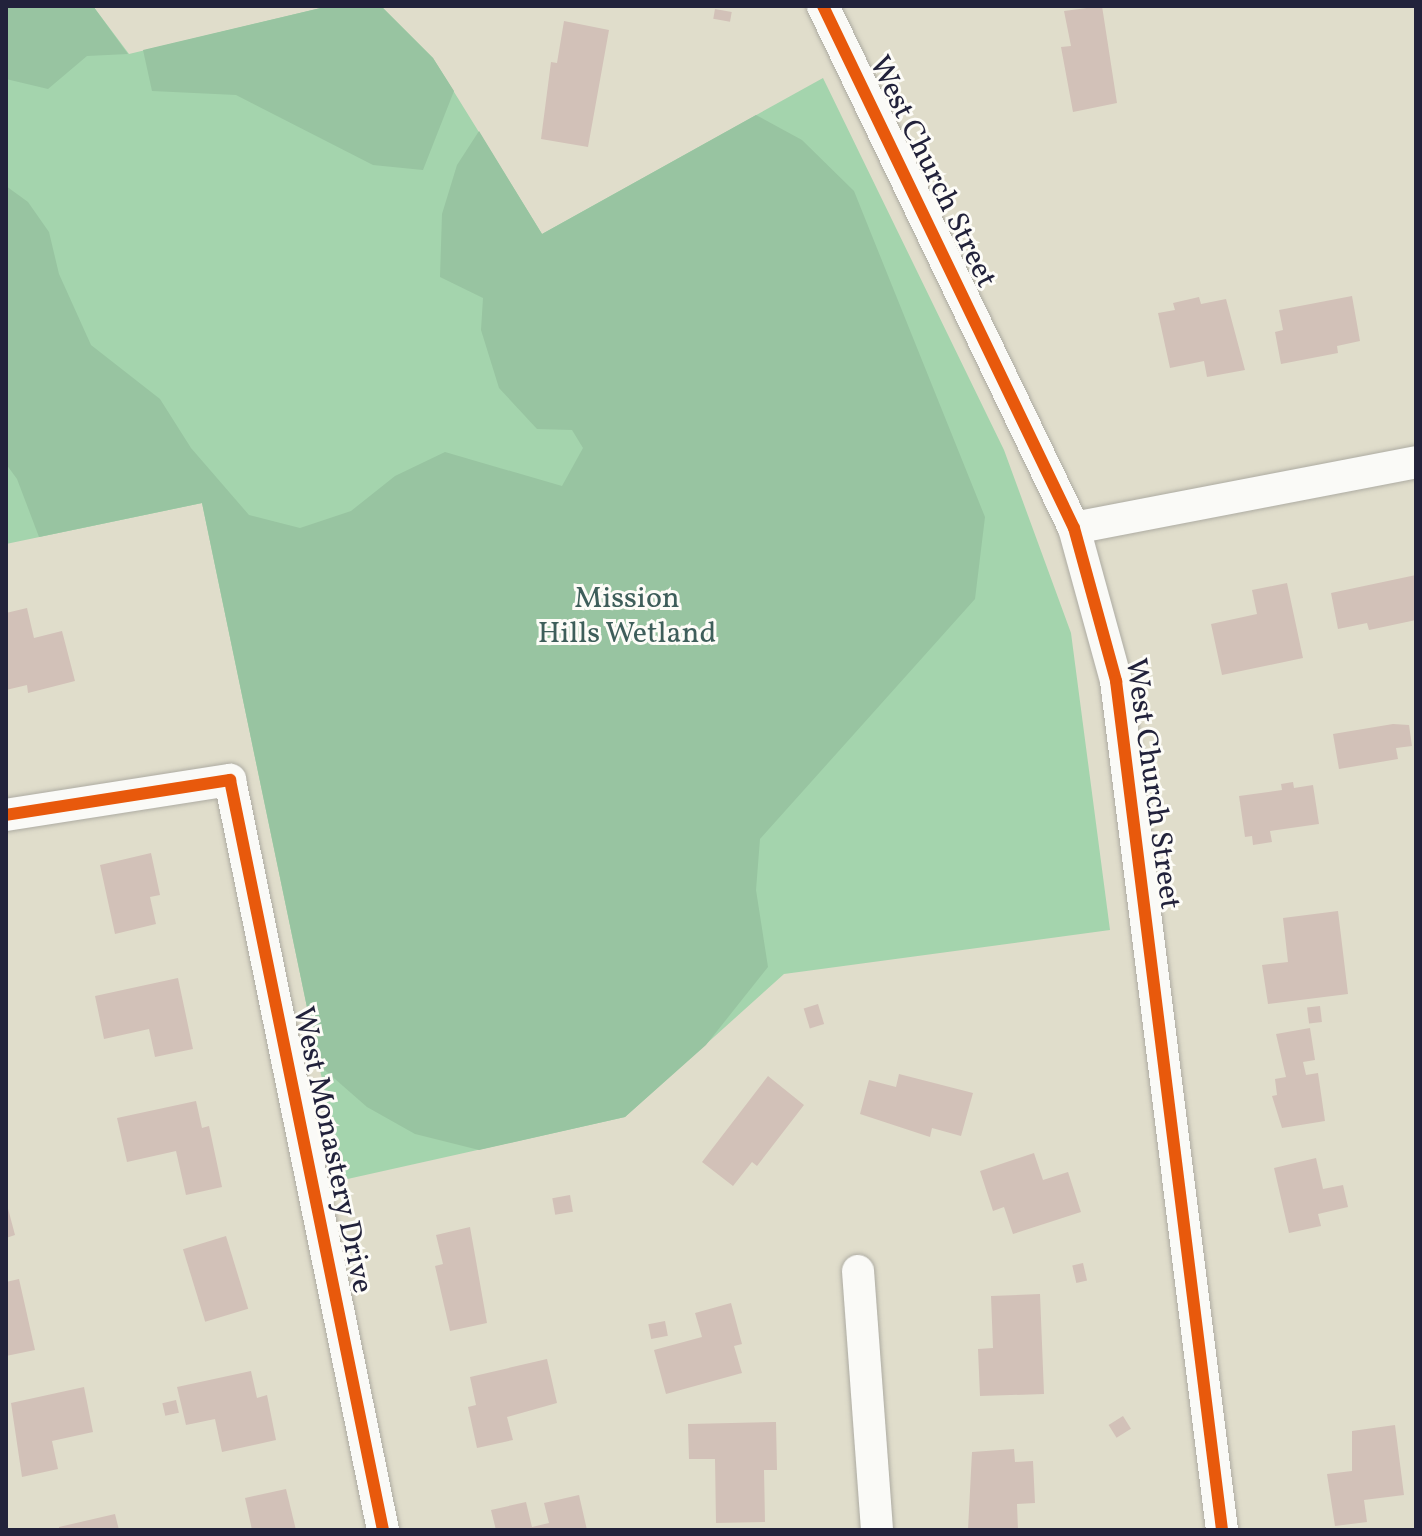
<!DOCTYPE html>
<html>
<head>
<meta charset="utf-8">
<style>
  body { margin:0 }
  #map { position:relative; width:1422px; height:1536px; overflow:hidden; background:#e0ddcb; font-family:Vollkorn,serif }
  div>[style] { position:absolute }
  .green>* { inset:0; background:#a4d4ad }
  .forest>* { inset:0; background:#98c4a1 }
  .building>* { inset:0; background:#d2c1b8; transform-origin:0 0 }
  .roads { filter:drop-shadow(0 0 2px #adaba2) drop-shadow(0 0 2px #adaba2) }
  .minor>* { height:32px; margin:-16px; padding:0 16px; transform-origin:16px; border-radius:16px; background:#fafaf7 }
  .cycleway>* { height:12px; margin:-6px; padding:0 6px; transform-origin:6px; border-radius:6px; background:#e8590c }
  span { translate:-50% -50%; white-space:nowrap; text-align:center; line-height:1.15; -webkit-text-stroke:6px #fdfcf7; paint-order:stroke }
  .street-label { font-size:30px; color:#22223b }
  .park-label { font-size:30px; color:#3e5e5a }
  .frame { position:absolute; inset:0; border:8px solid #22223b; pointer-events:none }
</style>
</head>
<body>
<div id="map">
  <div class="green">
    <div style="clip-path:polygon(6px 6px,93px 6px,129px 54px,329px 6px,381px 6px,433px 58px,542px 234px,823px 78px,1004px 450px,1071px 633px,1110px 930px,784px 974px,625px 1117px,343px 1180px,202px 503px,6px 544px)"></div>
  </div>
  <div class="forest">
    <div style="clip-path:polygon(6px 6px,93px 6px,128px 54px,87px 56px,48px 89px,6px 79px)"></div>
    <div style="clip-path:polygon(329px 6px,381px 6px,433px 58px,454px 91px,423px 170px,373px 165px,236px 95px,152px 91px,143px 50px)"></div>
    <div style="clip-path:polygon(756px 115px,802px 140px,854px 191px,985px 517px,975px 599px,760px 839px,756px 890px,768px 967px,706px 1045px,625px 1117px,479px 1150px,415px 1134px,367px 1107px,319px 1065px,202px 503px,39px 537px,17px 479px,6px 464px,6px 186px,28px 202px,49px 232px,59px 274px,91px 345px,160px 399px,191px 448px,249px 515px,300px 528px,351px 511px,395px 476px,445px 452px,562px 486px,583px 448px,572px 430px,537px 429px,499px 388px,481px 330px,483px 298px,440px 277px,442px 214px,457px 165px,479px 131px,542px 234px)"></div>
  </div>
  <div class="building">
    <div style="clip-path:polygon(1102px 6px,1117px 103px,1073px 112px,1061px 47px,1071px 46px,1064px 11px)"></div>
    <div style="left:715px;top:9px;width:17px;height:10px;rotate:10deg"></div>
    <div style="clip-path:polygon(564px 21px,609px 30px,588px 147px,541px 139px,551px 62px,557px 63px)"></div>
    <div style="clip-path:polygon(1352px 296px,1360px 341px,1337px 346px,1338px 353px,1281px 364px,1275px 332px,1283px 330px,1279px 310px)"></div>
    <div style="clip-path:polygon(1199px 297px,1201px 304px,1226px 299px,1245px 370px,1207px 377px,1204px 361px,1170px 368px,1158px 313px,1175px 310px,1173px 303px)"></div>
    <div style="clip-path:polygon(1416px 575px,1416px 620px,1369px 630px,1367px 623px,1338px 629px,1331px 593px)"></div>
    <div style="clip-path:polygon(1287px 583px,1303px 658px,1222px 675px,1211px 624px,1257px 614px,1252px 590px)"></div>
    <div style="clip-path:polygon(27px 608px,34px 638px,62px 631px,75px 681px,28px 693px,27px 685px,6px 690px,6px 613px)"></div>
    <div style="clip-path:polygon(1393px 724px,1409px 725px,1412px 746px,1396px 748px,1398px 759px,1339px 769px,1333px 734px)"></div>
    <div style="clip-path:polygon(1293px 782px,1294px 788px,1313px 785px,1319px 824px,1270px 831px,1272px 842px,1253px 845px,1252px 836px,1245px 837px,1239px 796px,1282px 790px,1281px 784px)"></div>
    <div style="clip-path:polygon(151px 853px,160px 895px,150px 897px,156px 924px,115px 934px,100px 865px)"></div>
    <div style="clip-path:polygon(1338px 911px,1348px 994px,1268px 1004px,1262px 965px,1288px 962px,1283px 918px)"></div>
    <div style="clip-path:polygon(178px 978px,193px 1049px,155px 1057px,149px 1029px,104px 1039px,95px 996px)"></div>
    <div style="left:818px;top:1004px;width:21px;height:15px;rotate:73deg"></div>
    <div style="left:1320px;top:1006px;width:16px;height:13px;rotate:83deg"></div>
    <div style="clip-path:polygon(1310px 1028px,1315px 1060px,1303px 1062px,1306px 1075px,1318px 1073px,1325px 1121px,1282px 1128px,1272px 1096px,1277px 1095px,1275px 1079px,1286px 1077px,1276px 1034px)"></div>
    <div style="clip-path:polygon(899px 1074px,973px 1093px,961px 1136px,932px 1128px,930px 1137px,860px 1114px,869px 1080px,896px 1087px)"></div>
    <div style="clip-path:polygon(768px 1076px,804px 1105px,757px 1166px,752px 1162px,733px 1186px,702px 1162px)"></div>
    <div style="clip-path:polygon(196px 1101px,202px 1128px,209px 1126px,222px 1187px,186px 1195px,176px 1151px,127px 1162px,117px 1118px)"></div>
    <div style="clip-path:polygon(1034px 1153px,1043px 1180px,1068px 1172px,1081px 1212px,1013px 1234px,1004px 1207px,993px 1211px,980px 1171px)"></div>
    <div style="clip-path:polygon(1316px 1158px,1323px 1189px,1343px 1185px,1348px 1207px,1318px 1214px,1321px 1226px,1289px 1233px,1274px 1168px)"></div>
    <div style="left:570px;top:1195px;width:17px;height:18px;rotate:80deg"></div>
    <div style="clip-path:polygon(6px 1201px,15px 1235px,6px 1238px)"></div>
    <div style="clip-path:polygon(470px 1227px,487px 1323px,450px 1331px,435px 1266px,443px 1264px,436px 1235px)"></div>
    <div style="left:226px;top:1236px;width:76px;height:45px;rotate:73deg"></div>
    <div style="left:1083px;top:1263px;width:18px;height:11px;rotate:77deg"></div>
    <div style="clip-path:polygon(19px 1279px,35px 1350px,6px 1356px,6px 1282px)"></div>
    <div style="clip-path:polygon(1040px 1294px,1044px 1394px,980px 1396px,978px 1349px,993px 1348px,991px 1296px)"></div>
    <div style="clip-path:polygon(731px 1303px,742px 1344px,734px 1346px,742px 1373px,666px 1394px,654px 1350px,702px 1337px,695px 1313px)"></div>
    <div style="left:665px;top:1321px;width:15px;height:17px;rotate:79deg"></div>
    <div style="clip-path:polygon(547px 1359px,557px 1403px,507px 1417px,513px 1440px,477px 1448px,468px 1407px,476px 1405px,470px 1377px)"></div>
    <div style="clip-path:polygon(251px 1371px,257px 1398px,267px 1395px,276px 1440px,222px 1452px,215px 1419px,186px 1425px,177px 1387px)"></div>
    <div style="clip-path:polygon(84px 1387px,93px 1432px,52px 1441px,58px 1469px,22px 1477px,11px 1403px)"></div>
    <div style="left:176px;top:1400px;width:13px;height:14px;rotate:77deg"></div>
    <div style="left:1123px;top:1416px;width:15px;height:17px;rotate:58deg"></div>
    <div style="clip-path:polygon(776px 1422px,777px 1470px,764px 1470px,765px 1522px,716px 1523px,715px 1459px,689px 1459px,688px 1424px)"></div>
    <div style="clip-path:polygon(1395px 1425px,1404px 1495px,1364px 1500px,1367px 1522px,1335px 1526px,1327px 1474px,1352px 1471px,1352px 1431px)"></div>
    <div style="clip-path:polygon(1014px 1449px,1015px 1462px,1033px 1461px,1035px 1503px,1017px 1504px,1018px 1530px,968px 1530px,972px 1452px)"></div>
    <div style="clip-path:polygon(286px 1489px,296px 1530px,252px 1530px,245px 1498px)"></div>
    <div style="clip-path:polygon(579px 1495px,587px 1530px,496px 1530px,491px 1510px,526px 1502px,532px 1527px,549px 1523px,544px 1503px)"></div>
    <div style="clip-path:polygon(115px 1514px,119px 1530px,59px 1530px,59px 1527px)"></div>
  </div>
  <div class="roads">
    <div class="minor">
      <div style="left:823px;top:6px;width:579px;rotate:64.32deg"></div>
      <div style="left:1074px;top:528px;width:159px;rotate:74.6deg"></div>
      <div style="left:1116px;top:681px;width:856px;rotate:82.88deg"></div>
      <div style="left:1074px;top:528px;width:348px;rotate:-10.9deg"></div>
      <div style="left:6px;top:815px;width:227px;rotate:-8.9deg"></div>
      <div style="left:230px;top:780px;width:765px;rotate:78.47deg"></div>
      <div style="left:858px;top:1271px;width:260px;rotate:85.8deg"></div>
    </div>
  </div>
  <div class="cycleway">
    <div style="left:823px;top:6px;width:579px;rotate:64.32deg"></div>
    <div style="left:1074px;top:528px;width:159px;rotate:74.6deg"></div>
    <div style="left:1116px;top:681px;width:856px;rotate:82.88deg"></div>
    <div style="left:6px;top:815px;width:227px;rotate:-8.9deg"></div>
    <div style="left:230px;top:780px;width:765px;rotate:78.47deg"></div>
  </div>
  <div class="street-label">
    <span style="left:932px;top:172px;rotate:64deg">West Church Street</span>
    <span style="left:1152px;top:784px;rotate:82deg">West Church Street</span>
    <span style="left:332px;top:1150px;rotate:78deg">West Monastery Drive</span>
  </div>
  <div class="park-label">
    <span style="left:627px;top:616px">Mission<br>Hills Wetland</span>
  </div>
  <div class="frame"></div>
</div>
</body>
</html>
